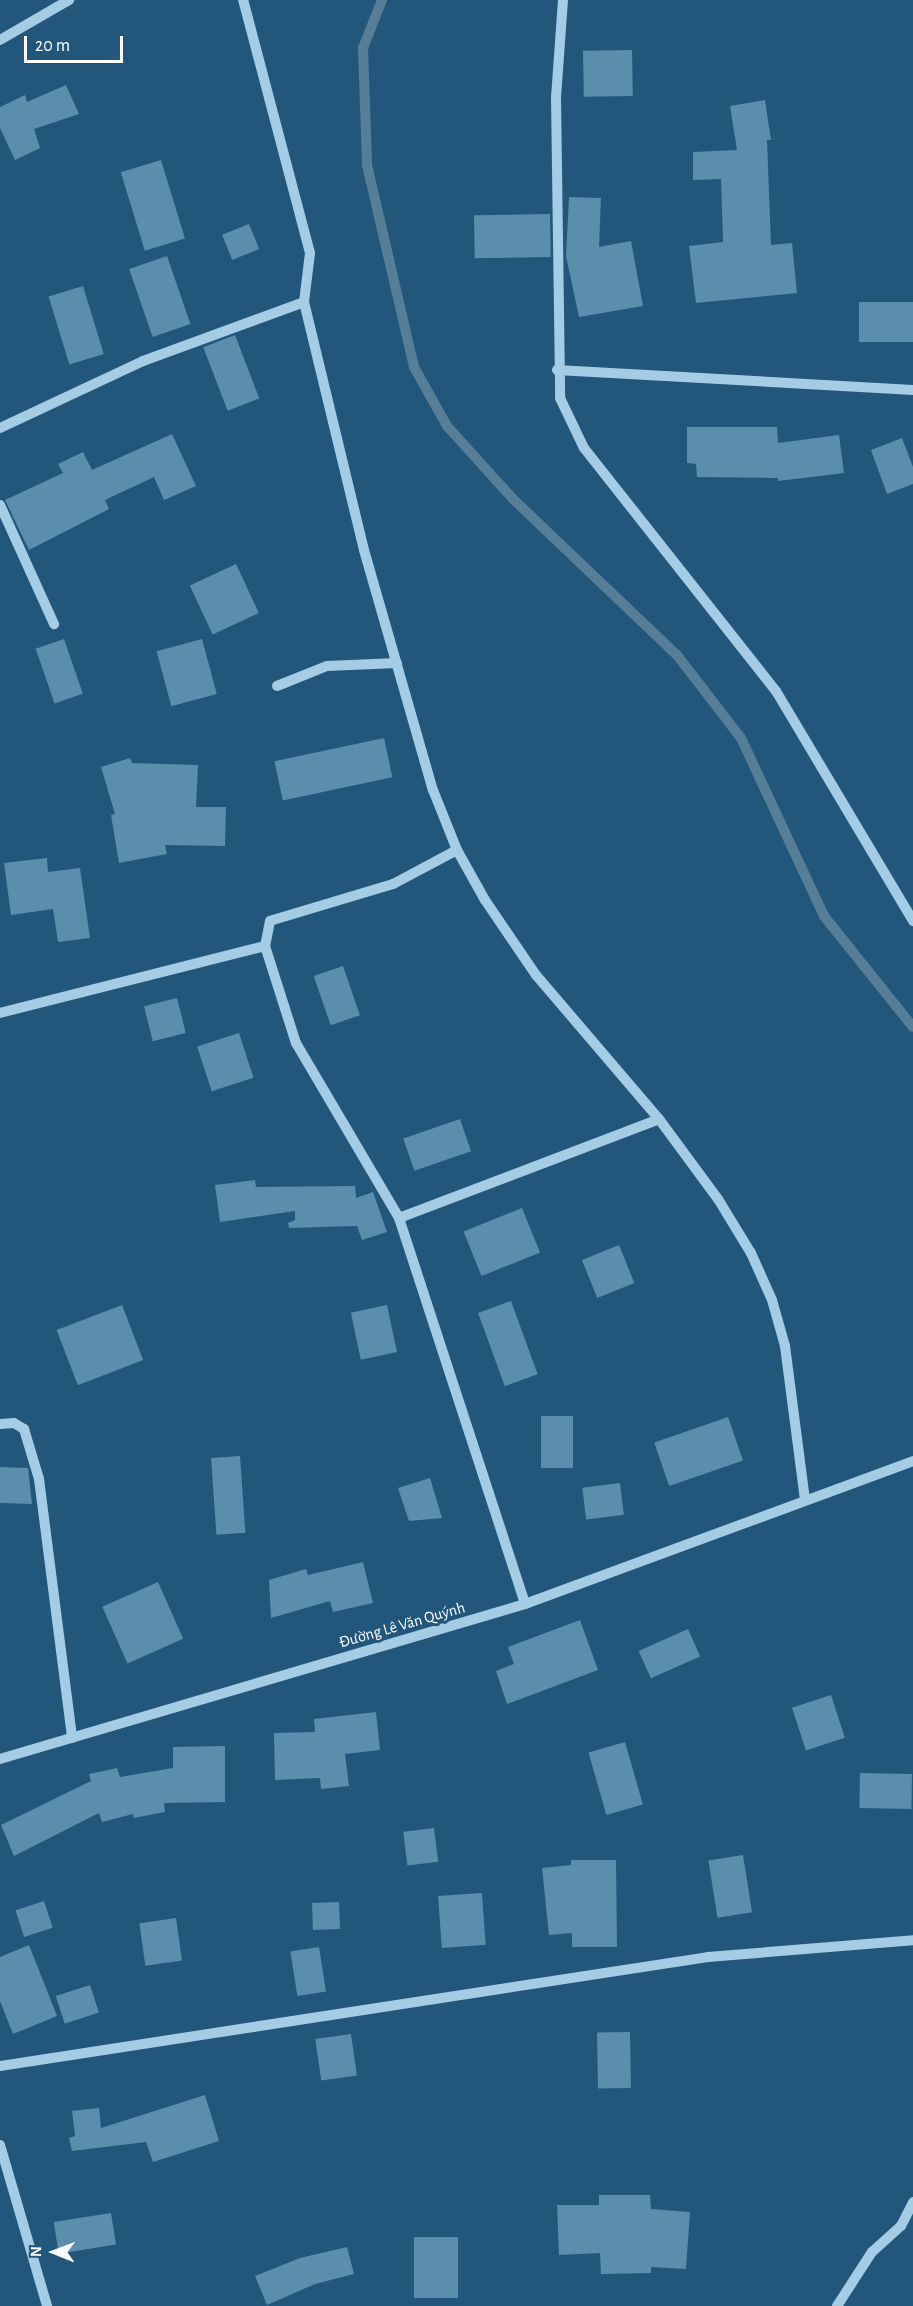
<!DOCTYPE html>
<html>
<head>
<meta charset="utf-8">
<style>
  body { margin:0 }
  #map { position:relative; width:913px; height:2306px; overflow:hidden; background:#22577b; font-family:"Alegreya Sans",sans-serif }
  div>[style] { position:absolute }
  .stream>* { height:10px; margin:-5px; padding:0 5px; transform-origin:5px; border-radius:5px; background:#577e97 }
  .building>* { inset:0; background:#5b8dad; transform-origin:0 0 }
  .minor>* { height:10px; margin:-5px; padding:0 5px; transform-origin:5px; border-radius:5px; background:#a4cce5 }
  span { translate:-50% -50%; white-space:nowrap; text-align:center; line-height:1.15; -webkit-text-stroke:6px #22577b; paint-order:stroke }
  .street-label { font-size:16px; color:#fff }
  .north { position:absolute; left:24px; top:2222px; width:60px; height:60px; -webkit-text-stroke:4px #22577b; paint-order:stroke; rotate:271deg; font-size:16px; font-weight:700; line-height:24px; text-align:center; color:#fff }
  .north::after { content:''; display:block; margin:auto; width:21px; height:27px; background:#fff; clip-path:polygon(50% 0,100% 100%,50% 72%,0 100%) }
  .scale { position:absolute; left:24px; top:36px; width:99px; height:27px; box-sizing:border-box; border:3px solid #fff; border-top:0; padding-left:8px; font-size:18px; line-height:21px; white-space:nowrap; color:#fff; -webkit-text-stroke:4px #22577b; paint-order:stroke }
</style>
</head>
<body>
<div id="map">
  <div class="stream">
    <div style="left:382px;top:0;width:52px;rotate:111.6deg"></div>
    <div style="left:363px;top:48px;width:117px;rotate:88deg"></div>
    <div style="left:367px;top:165px;width:207px;rotate:76.9deg"></div>
    <div style="left:414px;top:367px;width:68px;rotate:60.8deg"></div>
    <div style="left:447px;top:426px;width:98px;rotate:47.9deg"></div>
    <div style="left:513px;top:499px;width:226px;rotate:43.6deg"></div>
    <div style="left:677px;top:655px;width:105px;rotate:52.4deg"></div>
    <div style="left:741px;top:738px;width:196px;rotate:65deg"></div>
    <div style="left:824px;top:916px;width:142px;rotate:51.3deg"></div>
  </div>
  <div class="building">
    <div style="left:632px;top:50px;width:46px;height:49px;rotate:89deg"></div>
    <div style="clip-path:polygon(66px 85px,79px 114px,34px 129px,40px 148px,15px 160px,0 128px,0 107px,25px 95px,27px 102px)"></div>
    <div style="clip-path:polygon(765px 100px,771px 140px,767px 140px,771px 245px,792px 243px,797px 293px,696px 303px,689px 246px,723px 242px,721px 179px,693px 180px,693px 152px,737px 150px,730px 106px)"></div>
    <div style="left:161px;top:160px;width:82px;height:42px;rotate:73deg"></div>
    <div style="clip-path:polygon(569px 197px,601px 198px,599px 247px,631px 241px,643px 306px,579px 317px,566px 256px)"></div>
    <div style="left:550px;top:214px;width:43px;height:76px;rotate:89deg"></div>
    <div style="left:249px;top:224px;width:27px;height:29px;rotate:68deg"></div>
    <div style="left:167px;top:256px;width:72px;height:40px;rotate:71deg"></div>
    <div style="left:83px;top:286px;width:71px;height:36px;rotate:73deg"></div>
    <div style="left:913px;top:302px;width:40px;height:54px;rotate:90deg"></div>
    <div style="left:235px;top:335px;width:68px;height:34px;rotate:69deg"></div>
    <div style="clip-path:polygon(687px 427px,777px 427px,778px 443px,839px 435px,844px 473px,778px 481px,778px 478px,697px 477px,696px 464px,687px 463px)"></div>
    <div style="clip-path:polygon(172px 434px,196px 486px,164px 500px,154px 477px,105px 500px,109px 509px,29px 550px,5px 500px,63px 473px,58px 464px,83px 452px,92px 470px)"></div>
    <div style="clip-path:polygon(902px 438px,913px 467px,913px 484px,887px 494px,871px 450px)"></div>
    <div style="left:236px;top:564px;width:54px;height:51px;rotate:65deg"></div>
    <div style="left:64px;top:639px;width:58px;height:30px;rotate:71deg"></div>
    <div style="left:202px;top:639px;width:57px;height:47px;rotate:75deg"></div>
    <div style="left:384px;top:738px;width:40px;height:112px;rotate:78deg"></div>
    <div style="clip-path:polygon(130px 758px,132px 763px,198px 765px,196px 807px,226px 807px,225px 846px,165px 845px,167px 854px,119px 863px,111px 815px,115px 814px,101px 767px)"></div>
    <div style="clip-path:polygon(47px 858px,48px 872px,80px 868px,90px 938px,58px 942px,53px 909px,11px 915px,4px 863px)"></div>
    <div style="left:343px;top:966px;width:52px;height:31px;rotate:71deg"></div>
    <div style="left:177px;top:998px;width:36px;height:34px;rotate:76deg"></div>
    <div style="left:239px;top:1033px;width:47px;height:44px;rotate:72deg"></div>
    <div style="left:460px;top:1119px;width:34px;height:60px;rotate:71deg"></div>
    <div style="clip-path:polygon(255px 1180px,256px 1187px,355px 1186px,356px 1198px,373px 1192px,387px 1232px,362px 1240px,357px 1226px,289px 1228px,288px 1223px,295px 1220px,295px 1211px,220px 1222px,215px 1185px)"></div>
    <div style="left:522px;top:1208px;width:48px;height:63px;rotate:68deg"></div>
    <div style="left:619px;top:1245px;width:41px;height:40px;rotate:68deg"></div>
    <div style="left:511px;top:1301px;width:78px;height:35px;rotate:70deg"></div>
    <div style="left:122px;top:1305px;width:59px;height:70px;rotate:69deg"></div>
    <div style="left:387px;top:1305px;width:48px;height:37px;rotate:78deg"></div>
    <div style="left:541px;top:1416px;width:32px;height:52px"></div>
    <div style="left:728px;top:1417px;width:46px;height:78px;rotate:71deg"></div>
    <div style="left:240px;top:1456px;width:77px;height:29px;rotate:86deg"></div>
    <div style="clip-path:polygon(0 1467px,28px 1468px,32px 1504px,0 1503px)"></div>
    <div style="clip-path:polygon(430px 1478px,442px 1518px,409px 1521px,398px 1488px)"></div>
    <div style="left:620px;top:1483px;width:32px;height:38px;rotate:83deg"></div>
    <div style="clip-path:polygon(363px 1562px,373px 1603px,333px 1612px,330px 1601px,271px 1618px,269px 1580px,306px 1569px,308px 1575px)"></div>
    <div style="left:158px;top:1582px;width:62px;height:61px;rotate:66deg"></div>
    <div style="clip-path:polygon(580px 1620px,598px 1670px,507px 1704px,496px 1671px,514px 1664px,508px 1647px)"></div>
    <div style="left:688px;top:1629px;width:30px;height:54px;rotate:66deg"></div>
    <div style="left:831px;top:1695px;width:45px;height:41px;rotate:72deg"></div>
    <div style="clip-path:polygon(376px 1712px,380px 1750px,345px 1754px,349px 1786px,321px 1789px,320px 1778px,275px 1780px,274px 1733px,315px 1732px,314px 1719px)"></div>
    <div style="left:625px;top:1742px;width:65px;height:38px;rotate:74deg"></div>
    <div style="clip-path:polygon(225px 1746px,225px 1802px,164px 1803px,165px 1812px,134px 1818px,133px 1814px,102px 1822px,99px 1813px,14px 1856px,1px 1825px,91px 1781px,89px 1774px,117px 1768px,120px 1777px,173px 1768px,173px 1747px)"></div>
    <div style="left:860px;top:1773px;width:52px;height:35px;rotate:1deg"></div>
    <div style="left:434px;top:1828px;width:34px;height:31px;rotate:83deg"></div>
    <div style="left:743px;top:1855px;width:58px;height:35px;rotate:81deg"></div>
    <div style="clip-path:polygon(571px 1860px,616px 1860px,617px 1947px,572px 1947px,572px 1933px,549px 1935px,542px 1868px,571px 1865px)"></div>
    <div style="left:482px;top:1893px;width:52px;height:44px;rotate:86deg"></div>
    <div style="left:44px;top:1901px;width:28px;height:30px;rotate:72deg"></div>
    <div style="left:339px;top:1902px;width:27px;height:27px;rotate:88deg"></div>
    <div style="left:176px;top:1918px;width:43px;height:37px;rotate:82deg"></div>
    <div style="clip-path:polygon(29px 1945px,57px 2016px,13px 2034px,0 2001px,0 1957px)"></div>
    <div style="left:319px;top:1947px;width:45px;height:29px;rotate:81deg"></div>
    <div style="left:90px;top:1985px;width:29px;height:36px;rotate:72deg"></div>
    <div style="left:630px;top:2032px;width:56px;height:33px;rotate:89deg"></div>
    <div style="left:351px;top:2034px;width:42px;height:36px;rotate:82deg"></div>
    <div style="clip-path:polygon(205px 2095px,219px 2141px,153px 2162px,146px 2142px,72px 2151px,69px 2138px,75px 2136px,72px 2111px,99px 2108px,101px 2128px)"></div>
    <div style="clip-path:polygon(599px 2195px,650px 2195px,651px 2209px,690px 2212px,686px 2269px,651px 2267px,651px 2273px,601px 2274px,600px 2253px,559px 2255px,557px 2205px,599px 2205px)"></div>
    <div style="left:111px;top:2213px;width:32px;height:58px;rotate:81deg"></div>
    <div style="left:414px;top:2237px;width:44px;height:61px"></div>
    <div style="clip-path:polygon(347px 2247px,354px 2274px,315px 2284px,267px 2305px,255px 2276px,300px 2258px)"></div>
  </div>
  <div class="minor">
    <div style="left:563px;top:0;width:97px;rotate:94.1deg"></div>
    <div style="left:556px;top:97px;width:301px;rotate:89.2deg"></div>
    <div style="left:560px;top:398px;width:55px;rotate:64.4deg"></div>
    <div style="left:584px;top:448px;width:310px;rotate:51.7deg"></div>
    <div style="left:776px;top:691px;width:268px;rotate:59.2deg"></div>
    <div style="left:0;top:40px;width:80px;rotate:-30.1deg"></div>
    <div style="left:304px;top:302px;width:255px;rotate:76.4deg"></div>
    <div style="left:364px;top:550px;width:250px;rotate:74deg"></div>
    <div style="left:433px;top:790px;width:65px;rotate:68.2deg"></div>
    <div style="left:457px;top:850px;width:57px;rotate:60.8deg"></div>
    <div style="left:485px;top:900px;width:91px;rotate:55.8deg"></div>
    <div style="left:536px;top:975px;width:189px;rotate:49.5deg"></div>
    <div style="left:659px;top:1119px;width:99px;rotate:53.6deg"></div>
    <div style="left:718px;top:1199px;width:63px;rotate:58.6deg"></div>
    <div style="left:751px;top:1253px;width:51px;rotate:65.9deg"></div>
    <div style="left:772px;top:1300px;width:48px;rotate:74.2deg"></div>
    <div style="left:785px;top:1346px;width:154px;rotate:82.6deg"></div>
    <div style="left:557px;top:370px;width:357px;rotate:3.2deg"></div>
    <div style="left:0;top:428px;width:158px;rotate:-25.1deg"></div>
    <div style="left:143px;top:361px;width:171px;rotate:-20.1deg"></div>
    <div style="left:304px;top:302px;width:49px;rotate:-83deg"></div>
    <div style="left:310px;top:253px;width:262px;rotate:-104.8deg"></div>
    <div style="left:0;top:505px;width:131px;rotate:65.6deg"></div>
    <div style="left:277px;top:686px;width:54px;rotate:-21.8deg"></div>
    <div style="left:327px;top:666px;width:70px;rotate:-2.5deg"></div>
    <div style="left:457px;top:850px;width:72px;rotate:152deg"></div>
    <div style="left:393px;top:884px;width:128px;rotate:163.3deg"></div>
    <div style="left:270px;top:921px;width:25px;rotate:101deg"></div>
    <div style="left:265px;top:946px;width:102px;rotate:72.3deg"></div>
    <div style="left:296px;top:1043px;width:203px;rotate:59.5deg"></div>
    <div style="left:399px;top:1218px;width:406px;rotate:71.9deg"></div>
    <div style="left:0;top:1013px;width:273px;rotate:-14.2deg"></div>
    <div style="left:399px;top:1218px;width:278px;rotate:-20.8deg"></div>
    <div style="left:0;top:1424px;width:14px;rotate:-4deg"></div>
    <div style="left:14px;top:1423px;width:12px;rotate:31deg"></div>
    <div style="left:24px;top:1429px;width:52px;rotate:73.3deg"></div>
    <div style="left:39px;top:1479px;width:261px;rotate:82.7deg"></div>
    <div style="left:0;top:1759px;width:547px;rotate:-16.45deg"></div>
    <div style="left:525px;top:1604px;width:414px;rotate:-20.2deg"></div>
    <div style="left:0;top:2066px;width:716px;rotate:-8.75deg"></div>
    <div style="left:708px;top:1957px;width:206px;rotate:-4.7deg"></div>
    <div style="left:0;top:2145px;width:168px;rotate:73.7deg"></div>
    <div style="left:837px;top:2306px;width:64px;rotate:-57.1deg"></div>
    <div style="left:872px;top:2252px;width:39px;rotate:-42deg"></div>
    <div style="left:901px;top:2226px;width:27px;rotate:-63deg"></div>
  </div>
  <div class="street-label">
    <span style="left:402px;top:1625px;rotate:-16deg">Đường Lê Văn Quýnh</span>
  </div>
  <div class="north">N</div>
  <div class="scale">20 m</div>
</div>
</body>
</html>
